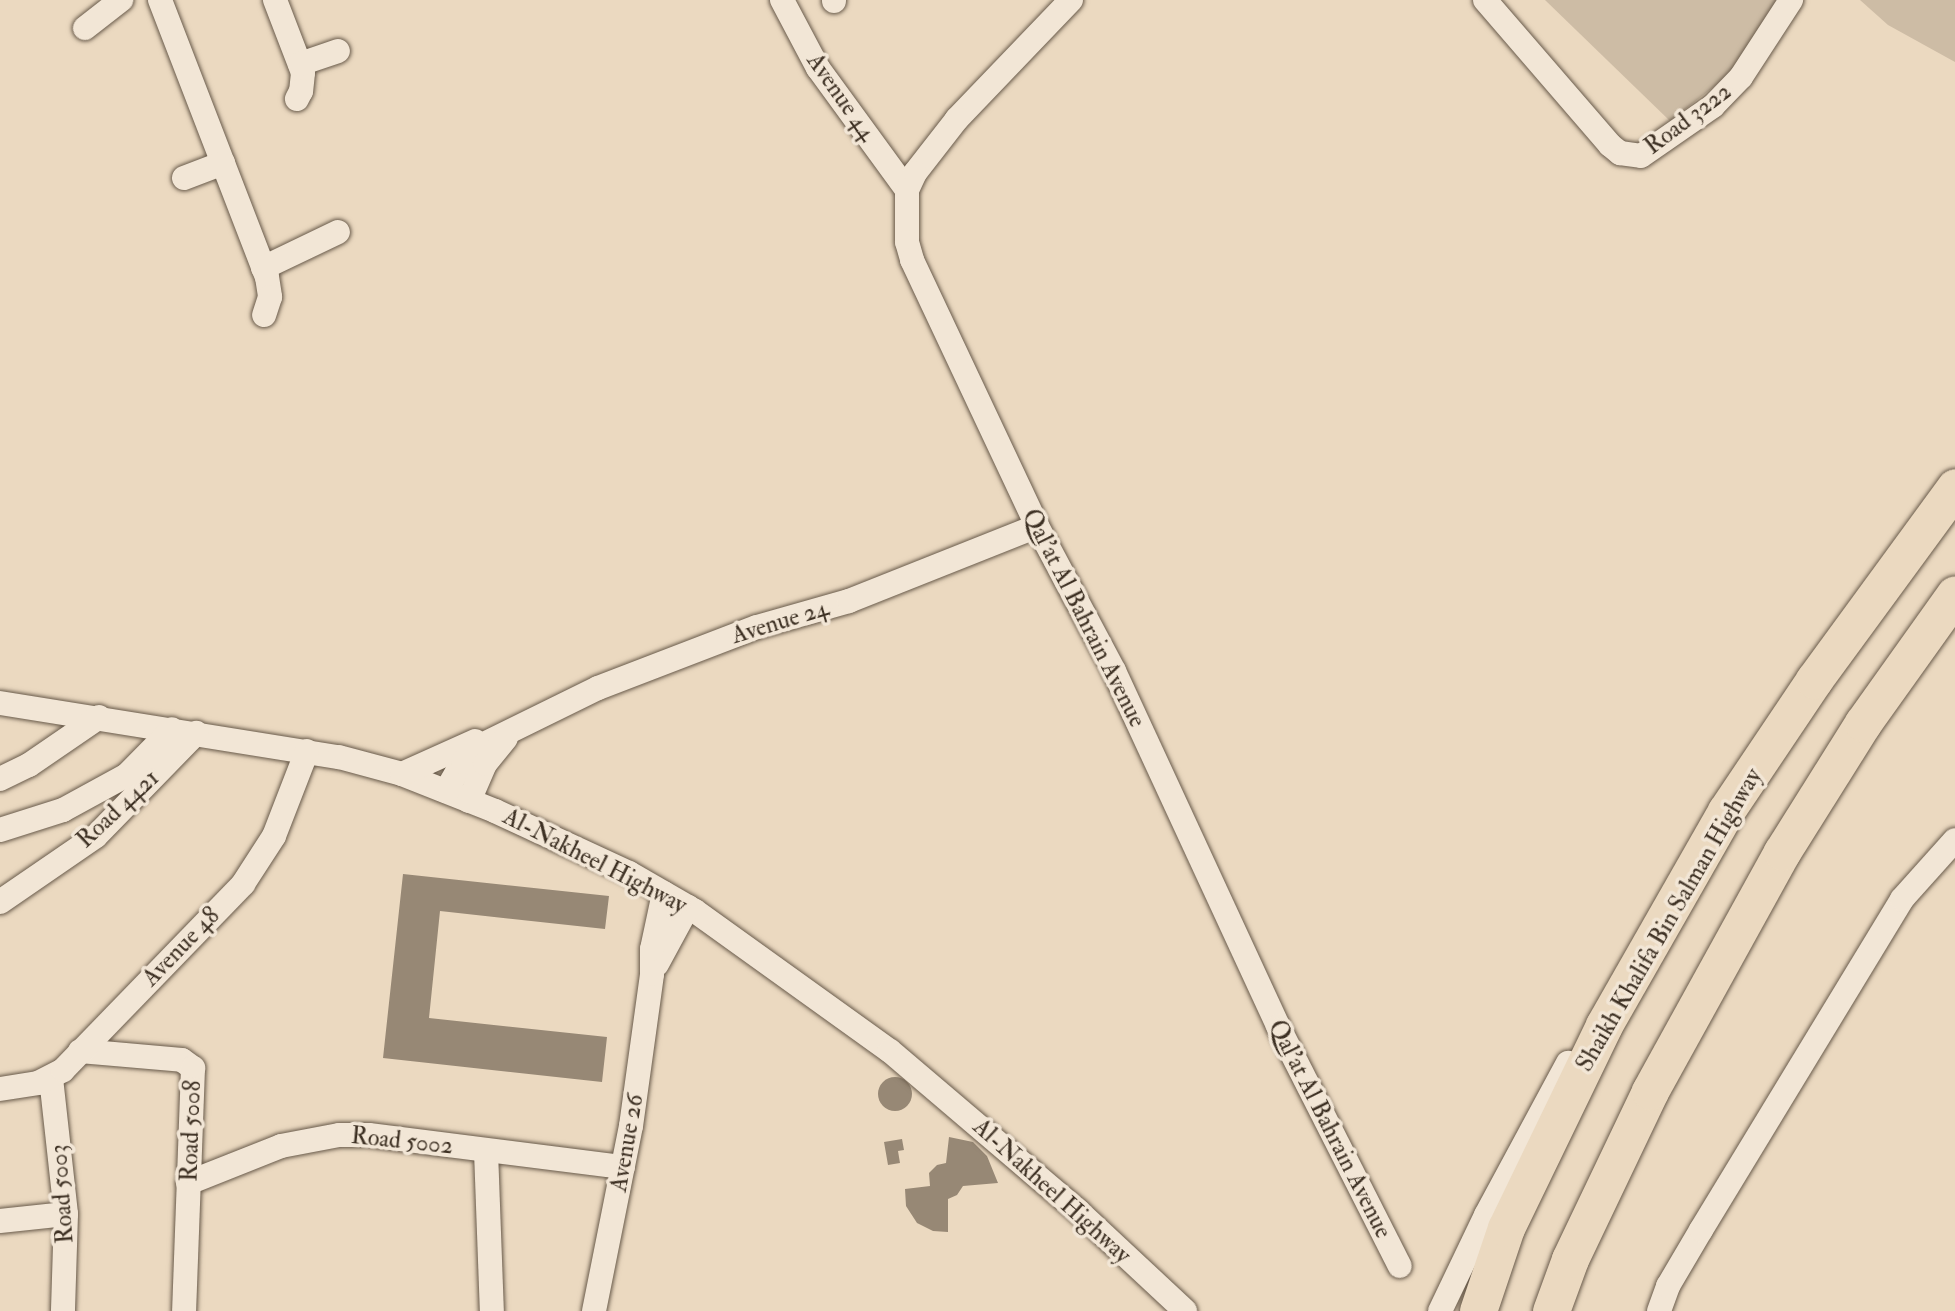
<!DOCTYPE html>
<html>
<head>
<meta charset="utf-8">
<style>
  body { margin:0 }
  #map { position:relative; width:1955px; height:1311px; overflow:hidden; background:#ebd9c0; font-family:"IM FELL Double Pica",serif }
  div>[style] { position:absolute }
  .green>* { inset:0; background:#cdbca5 }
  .building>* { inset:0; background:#978875 }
  .round { border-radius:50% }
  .roads { filter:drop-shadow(0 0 2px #685a4a) drop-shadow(0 0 2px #685a4a) }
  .minor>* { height:24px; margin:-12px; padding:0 12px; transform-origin:12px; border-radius:12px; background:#f2e6d6 }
  .highway>* { height:37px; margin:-18.5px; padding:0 18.5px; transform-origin:18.5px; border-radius:18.5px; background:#ebd9c0 }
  span { translate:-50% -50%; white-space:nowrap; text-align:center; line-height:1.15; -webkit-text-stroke:7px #f2e6d6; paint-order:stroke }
  .street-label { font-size:24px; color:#3d3023 }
</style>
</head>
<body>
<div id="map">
  <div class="green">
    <div style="clip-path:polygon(1545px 0,1782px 0,1739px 67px,1670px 121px)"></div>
    <div style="clip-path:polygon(1860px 0,1955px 0,1955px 62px,1888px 25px)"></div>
  </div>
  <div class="building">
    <div style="clip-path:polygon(403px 874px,609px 896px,605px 929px,440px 911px,429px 1018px,607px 1037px,602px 1082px,383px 1058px)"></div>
    <div class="round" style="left:878px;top:1077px;width:34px;height:34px"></div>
    <div style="clip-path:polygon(949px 1137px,973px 1142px,987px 1156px,998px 1183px,963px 1186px,957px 1195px,948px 1199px,948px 1232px,933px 1231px,917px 1223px,906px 1206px,905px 1189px,930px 1186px,929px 1173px,937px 1165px,946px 1163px)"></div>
    <div style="clip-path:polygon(902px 1139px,904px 1150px,898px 1151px,900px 1163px,888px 1165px,884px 1142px)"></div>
  </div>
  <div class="roads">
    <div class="minor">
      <div style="left:160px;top:0;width:297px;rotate:68.9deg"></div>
      <div style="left:267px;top:277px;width:20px;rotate:81deg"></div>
      <div style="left:270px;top:297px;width:19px;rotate:108deg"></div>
      <div style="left:275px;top:0;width:78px;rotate:69deg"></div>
      <div style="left:303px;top:73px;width:18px;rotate:96deg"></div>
      <div style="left:301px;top:91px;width:9px;rotate:117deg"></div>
      <div style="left:782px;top:0;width:77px;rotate:62.1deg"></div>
      <div style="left:818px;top:68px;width:151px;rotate:53.9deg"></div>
      <div style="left:834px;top:0;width:1px;rotate:90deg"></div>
      <div style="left:1071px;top:0;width:165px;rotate:133.8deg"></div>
      <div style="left:957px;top:119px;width:68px;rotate:127.9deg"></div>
      <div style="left:915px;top:173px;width:19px;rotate:115deg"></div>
      <div style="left:907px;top:190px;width:52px;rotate:90deg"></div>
      <div style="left:907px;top:242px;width:19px;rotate:74deg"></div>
      <div style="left:912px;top:260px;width:294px;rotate:64.8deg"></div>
      <div style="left:1037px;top:526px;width:164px;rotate:62deg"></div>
      <div style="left:1114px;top:671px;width:391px;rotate:65.2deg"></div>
      <div style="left:1278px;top:1026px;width:269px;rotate:63.1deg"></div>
      <div style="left:1485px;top:0;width:191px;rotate:49.2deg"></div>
      <div style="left:1610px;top:145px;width:13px;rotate:39deg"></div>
      <div style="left:1620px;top:153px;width:21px;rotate:8deg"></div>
      <div style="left:1641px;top:156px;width:88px;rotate:-34.8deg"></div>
      <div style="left:1713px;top:106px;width:40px;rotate:-46deg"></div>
      <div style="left:1741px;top:77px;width:92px;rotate:-57deg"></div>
      <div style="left:85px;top:28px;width:46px;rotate:-37.9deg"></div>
      <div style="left:300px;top:64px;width:40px;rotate:-18.9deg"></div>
      <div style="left:184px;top:178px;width:42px;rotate:-21deg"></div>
      <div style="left:263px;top:268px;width:83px;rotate:-25.6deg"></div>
      <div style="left:0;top:703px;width:343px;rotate:9.1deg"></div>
      <div style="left:339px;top:757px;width:65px;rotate:15.1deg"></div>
      <div style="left:402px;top:774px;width:100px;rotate:21.7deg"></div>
      <div style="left:495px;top:811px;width:148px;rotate:24.8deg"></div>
      <div style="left:629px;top:873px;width:76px;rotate:29.9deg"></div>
      <div style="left:695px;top:911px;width:240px;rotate:35.7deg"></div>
      <div style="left:890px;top:1051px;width:248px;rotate:40.4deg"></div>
      <div style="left:1079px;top:1212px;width:145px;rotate:43deg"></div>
      <div style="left:402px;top:774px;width:80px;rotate:-24.3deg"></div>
      <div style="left:0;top:779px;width:32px;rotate:-26deg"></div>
      <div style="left:29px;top:765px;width:85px;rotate:-34.4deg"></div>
      <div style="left:446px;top:791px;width:34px;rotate:-60deg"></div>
      <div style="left:463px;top:762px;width:28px;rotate:-41deg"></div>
      <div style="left:484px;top:744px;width:127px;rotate:-26.2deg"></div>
      <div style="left:598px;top:688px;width:170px;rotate:-21deg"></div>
      <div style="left:757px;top:627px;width:96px;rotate:-15.8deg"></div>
      <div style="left:849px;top:601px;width:202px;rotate:-21.7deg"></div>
      <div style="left:469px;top:801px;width:40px;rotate:-66.6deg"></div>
      <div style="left:485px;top:764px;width:33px;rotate:-51deg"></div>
      <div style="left:0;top:830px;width:66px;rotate:-17.6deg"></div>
      <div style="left:63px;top:810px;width:73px;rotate:-28.7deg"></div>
      <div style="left:127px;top:775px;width:64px;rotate:-45.6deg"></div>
      <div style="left:0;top:902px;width:116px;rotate:-34.5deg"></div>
      <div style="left:96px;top:836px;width:144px;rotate:-45.8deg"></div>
      <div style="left:657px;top:964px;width:65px;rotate:-61.5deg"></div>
      <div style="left:80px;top:1051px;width:102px;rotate:5deg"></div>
      <div style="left:182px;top:1060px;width:14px;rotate:36deg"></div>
      <div style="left:193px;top:1068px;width:243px;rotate:92.1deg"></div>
      <div style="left:51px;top:1078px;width:137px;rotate:83.7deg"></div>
      <div style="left:66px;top:1214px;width:97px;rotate:91.8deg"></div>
      <div style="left:0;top:1089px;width:38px;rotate:-9deg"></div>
      <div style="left:38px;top:1083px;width:28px;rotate:-27deg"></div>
      <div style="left:63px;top:1070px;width:259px;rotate:-45.9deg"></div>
      <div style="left:243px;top:884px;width:57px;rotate:-57.1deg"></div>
      <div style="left:274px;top:836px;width:91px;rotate:-68.8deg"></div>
      <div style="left:486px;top:1151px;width:160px;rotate:87.9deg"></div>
      <div style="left:188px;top:1183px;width:100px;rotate:-21.7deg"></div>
      <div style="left:281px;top:1146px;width:59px;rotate:-10.7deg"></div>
      <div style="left:339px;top:1135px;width:30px"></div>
      <div style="left:369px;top:1135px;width:256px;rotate:7.2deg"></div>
      <div style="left:0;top:1221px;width:66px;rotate:-6.1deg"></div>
      <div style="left:594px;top:1311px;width:189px;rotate:-78.7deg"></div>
      <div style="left:631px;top:1126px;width:153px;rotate:-82.1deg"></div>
      <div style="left:652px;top:974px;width:25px;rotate:-90deg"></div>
      <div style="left:652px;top:949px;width:57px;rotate:-77.9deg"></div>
      <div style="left:1440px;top:1311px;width:106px;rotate:-64.4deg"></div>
      <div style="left:1486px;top:1215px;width:173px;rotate:-61.7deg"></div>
      <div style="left:1659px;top:1311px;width:27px;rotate:-70deg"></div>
      <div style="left:1668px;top:1286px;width:65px;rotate:-59.5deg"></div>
      <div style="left:1701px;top:1230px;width:387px;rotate:-58.7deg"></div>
      <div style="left:1902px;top:899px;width:79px;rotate:-48.1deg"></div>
    </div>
    <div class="highway">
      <div style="left:1478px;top:1311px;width:88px;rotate:-71.4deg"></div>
      <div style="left:1506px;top:1228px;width:225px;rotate:-64.2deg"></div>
      <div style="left:1604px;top:1025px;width:246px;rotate:-60.3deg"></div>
      <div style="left:1726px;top:811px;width:158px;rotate:-56.1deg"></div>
      <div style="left:1814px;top:680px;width:239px;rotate:-53.8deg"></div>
      <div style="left:1551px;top:1311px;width:55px;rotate:-69.9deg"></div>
      <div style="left:1570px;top:1259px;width:186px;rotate:-64.5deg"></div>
      <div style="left:1650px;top:1091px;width:273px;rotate:-61.1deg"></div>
      <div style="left:1782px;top:852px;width:152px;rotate:-57.9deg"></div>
      <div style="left:1863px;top:723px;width:158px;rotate:-54.5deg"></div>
    </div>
  </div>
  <div class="street-label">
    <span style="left:841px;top:97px;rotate:55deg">Avenue 44</span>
    <span style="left:1688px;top:119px;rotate:-37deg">Road 3222</span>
    <span style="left:1084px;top:618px;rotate:63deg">Qal'at Al Bahrain Avenue</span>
    <span style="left:780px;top:622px;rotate:-17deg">Avenue 24</span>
    <span style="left:118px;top:809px;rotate:-43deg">Road 4421</span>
    <span style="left:595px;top:861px;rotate:27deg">Al-Nakheel Highway</span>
    <span style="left:1669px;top:920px;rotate:-60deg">Shaikh Khalifa Bin Salman Highway</span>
    <span style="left:181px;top:947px;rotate:-46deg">Avenue 48</span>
    <span style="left:1330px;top:1129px;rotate:63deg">Qal'at Al Bahrain Avenue</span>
    <span style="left:191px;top:1131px;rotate:-88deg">Road 5008</span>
    <span style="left:402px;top:1141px;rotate:6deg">Road 5002</span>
    <span style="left:627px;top:1143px;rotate:-80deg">Avenue 26</span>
    <span style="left:1052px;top:1191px;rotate:42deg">Al-Nakheel Highway</span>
    <span style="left:62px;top:1194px;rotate:-94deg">Road 5003</span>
  </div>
</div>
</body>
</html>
